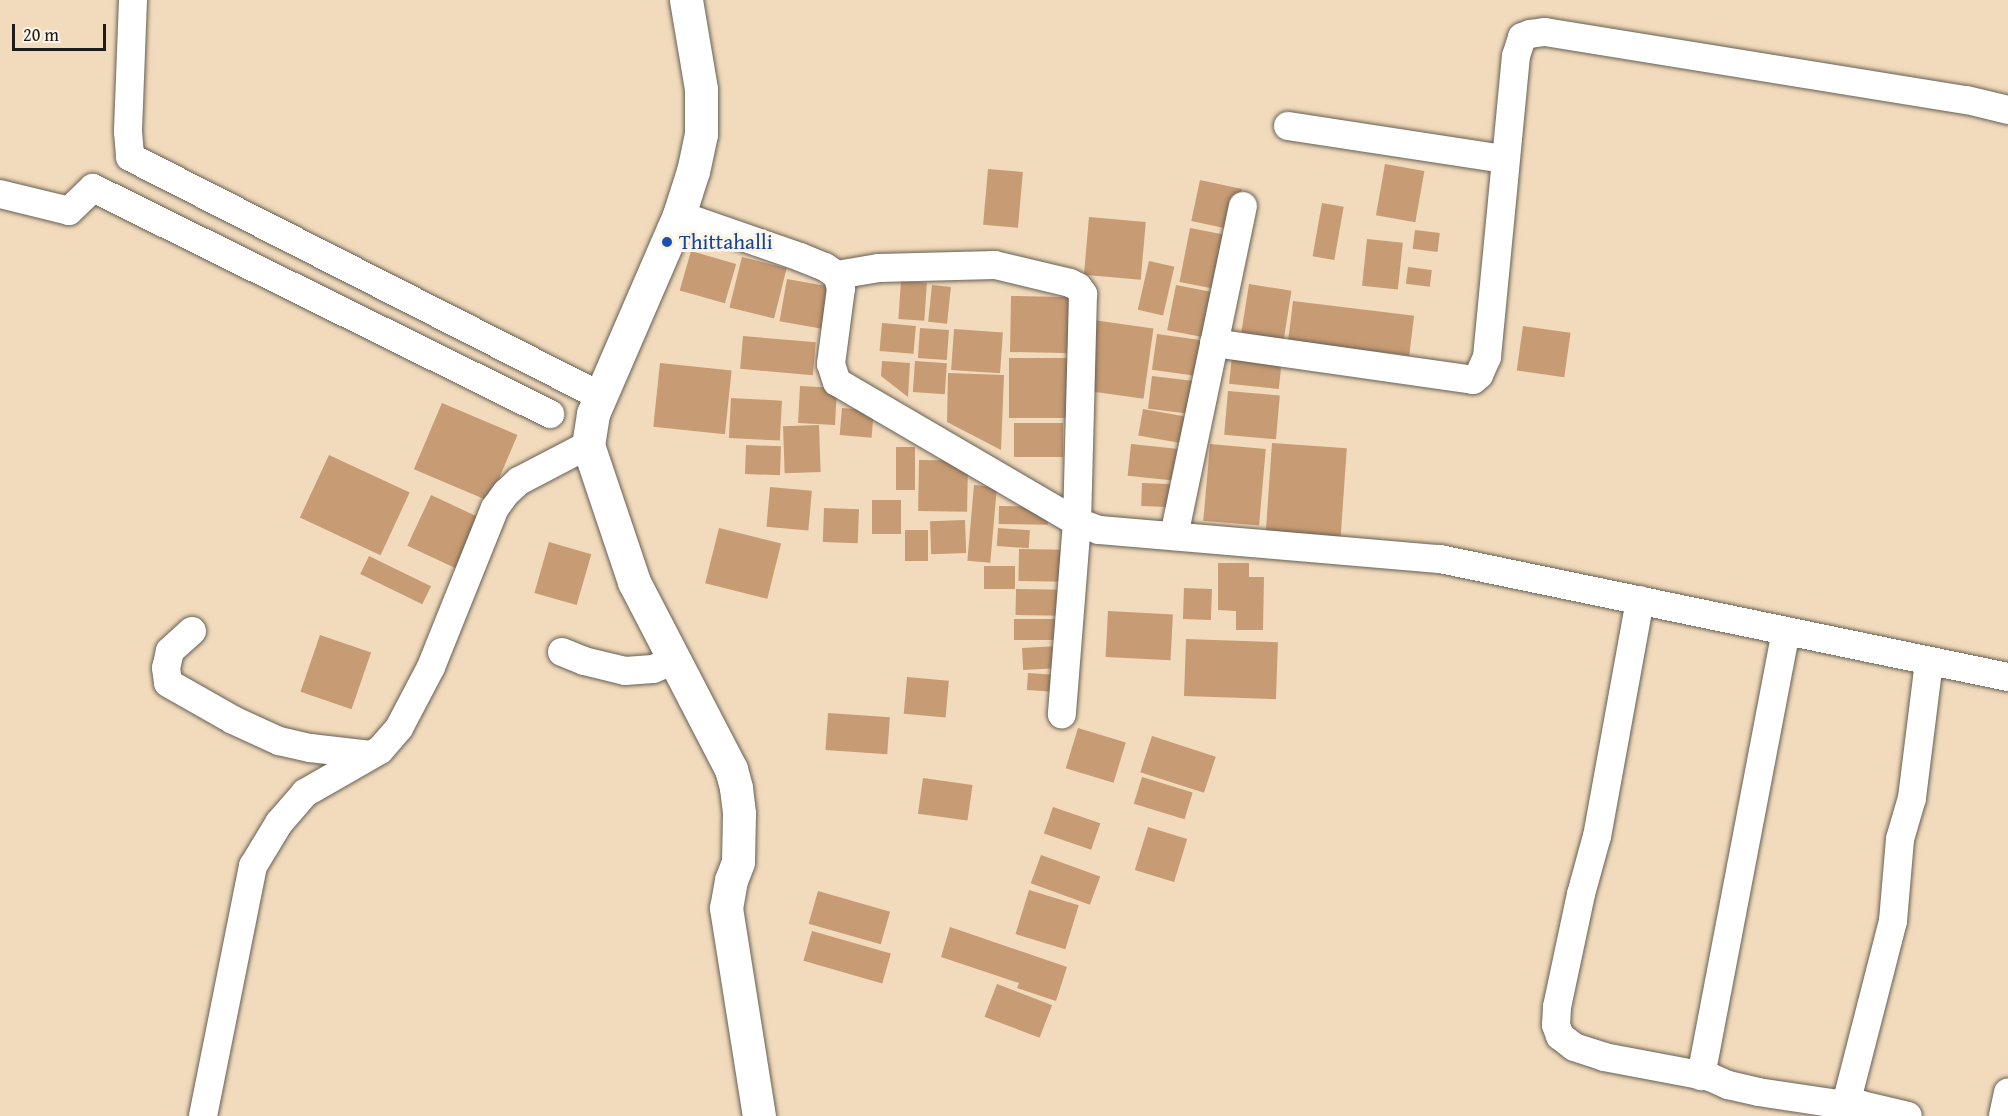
<!DOCTYPE html>
<html>
<head>
<meta charset="utf-8">
<style>
  body { margin:0 }
  #map { position:relative; width:2008px; height:1116px; overflow:hidden; background:#f2dbbc; font-family:"Gentium Book Plus",serif }
  div>[style] { position:absolute }
  .building>* { inset:0; background:#c79b73; transform-origin:0 0 }
  .roads { filter:drop-shadow(0 0 2px #675f54) drop-shadow(0 0 2px #675f54) }
  .minor>* { height:28px; margin:-14px; padding:0 14px; transform-origin:14px; border-radius:14px; background:#fff }
  .tertiary>* { height:33px; margin:-16.5px; padding:0 16.5px; transform-origin:16.5px; border-radius:16.5px; background:#fff }
  .dots>* { width:16px; height:16px; translate:-50% -50%; box-sizing:border-box; border:3px solid #fcf5e5; border-radius:50% }
  span { translate:-50% -50%; white-space:nowrap; text-align:center; line-height:1.15; -webkit-text-stroke:6px #fcf5e5; paint-order:stroke }
  .transit-label { font-size:21px; color:#164399 }
  .left { translate:0 -50%; text-align:left }
  .scale { position:absolute; left:12px; top:24px; width:94px; height:27px; box-sizing:border-box; border:3px solid #1c1c1c; border-top:0; padding-left:8px; font-size:18px; line-height:21px; white-space:nowrap; color:#1c1c1c; -webkit-text-stroke:4px #fcf5e5; paint-order:stroke }
</style>
</head>
<body>
<div id="map">
  <div class="building">
    <div style="left:1385px;top:164px;width:40px;height:52px;rotate:10deg"></div>
    <div style="left:988px;top:169px;width:35px;height:56px;rotate:5deg"></div>
    <div style="left:1200px;top:180px;width:43px;height:42px;rotate:12deg"></div>
    <div style="left:1322px;top:203px;width:22px;height:54px;rotate:10deg"></div>
    <div style="left:1089px;top:217px;width:57px;height:58px;rotate:5deg"></div>
    <div style="left:1190px;top:228px;width:42px;height:55px;rotate:11deg"></div>
    <div style="left:1415px;top:230px;width:25px;height:19px;rotate:7deg"></div>
    <div style="left:1367px;top:239px;width:36px;height:47px;rotate:6deg"></div>
    <div style="left:691px;top:251px;width:47px;height:41px;rotate:16deg"></div>
    <div style="left:742px;top:257px;width:46px;height:52px;rotate:14deg"></div>
    <div style="left:1149px;top:261px;width:26px;height:50px;rotate:13deg"></div>
    <div style="left:1408px;top:267px;width:24px;height:17px;rotate:7deg"></div>
    <div style="left:787px;top:279px;width:50px;height:43px;rotate:10deg"></div>
    <div style="left:901px;top:281px;width:26px;height:38px;rotate:4deg"></div>
    <div style="left:1249px;top:284px;width:43px;height:57px;rotate:9deg"></div>
    <div style="left:932px;top:285px;width:19px;height:37px;rotate:6deg"></div>
    <div style="left:1176px;top:285px;width:44px;height:46px;rotate:11deg"></div>
    <div style="left:1011px;top:296px;width:65px;height:56px;rotate:1deg"></div>
    <div style="left:1293px;top:301px;width:122px;height:40px;rotate:7deg"></div>
    <div style="left:1093px;top:320px;width:61px;height:71px;rotate:8deg"></div>
    <div style="left:882px;top:323px;width:34px;height:28px;rotate:5deg"></div>
    <div style="left:1523px;top:326px;width:48px;height:45px;rotate:8deg"></div>
    <div style="left:920px;top:328px;width:29px;height:30px;rotate:4deg"></div>
    <div style="left:954px;top:329px;width:49px;height:41px;rotate:4deg"></div>
    <div style="left:1157px;top:334px;width:49px;height:36px;rotate:8deg"></div>
    <div style="left:743px;top:336px;width:73px;height:33px;rotate:5deg"></div>
    <div style="left:1232px;top:356px;width:50px;height:28px;rotate:6deg"></div>
    <div style="left:1009px;top:358px;width:67px;height:60px"></div>
    <div style="clip-path:polygon(882px 361px,910px 363px,908px 397px,881px 376px)"></div>
    <div style="left:915px;top:361px;width:32px;height:31px;rotate:4deg"></div>
    <div style="left:660px;top:363px;width:72px;height:64px;rotate:6deg"></div>
    <div style="clip-path:polygon(948px 373px,1004px 375px,1001px 450px,947px 422px)"></div>
    <div style="left:1152px;top:376px;width:42px;height:33px;rotate:7deg"></div>
    <div style="left:800px;top:386px;width:37px;height:37px;rotate:3deg"></div>
    <div style="left:1228px;top:391px;width:52px;height:44px;rotate:5deg"></div>
    <div style="left:731px;top:398px;width:51px;height:40px;rotate:3deg"></div>
    <div style="left:442px;top:403px;width:82px;height:72px;rotate:23deg"></div>
    <div style="left:842px;top:408px;width:32px;height:27px;rotate:5deg"></div>
    <div style="left:1143px;top:409px;width:47px;height:27px;rotate:10deg"></div>
    <div style="left:1014px;top:423px;width:49px;height:34px"></div>
    <div style="left:819px;top:425px;width:47px;height:36px;rotate:88deg"></div>
    <div style="left:1272px;top:443px;width:75px;height:90px;rotate:4deg"></div>
    <div style="left:1131px;top:444px;width:48px;height:32px;rotate:6deg"></div>
    <div style="left:1210px;top:444px;width:56px;height:77px;rotate:5deg"></div>
    <div style="left:746px;top:445px;width:35px;height:29px;rotate:2deg"></div>
    <div style="left:896px;top:447px;width:19px;height:43px"></div>
    <div style="left:329px;top:455px;width:89px;height:69px;rotate:25deg"></div>
    <div style="left:919px;top:460px;width:49px;height:51px;rotate:1deg"></div>
    <div style="left:1142px;top:483px;width:33px;height:23px;rotate:2deg"></div>
    <div style="left:974px;top:485px;width:23px;height:76px;rotate:5deg"></div>
    <div style="left:770px;top:487px;width:42px;height:40px;rotate:5deg"></div>
    <div style="left:431px;top:495px;width:57px;height:56px;rotate:25deg"></div>
    <div style="left:872px;top:500px;width:29px;height:34px"></div>
    <div style="left:999px;top:506px;width:49px;height:18px;rotate:1deg"></div>
    <div style="left:824px;top:508px;width:35px;height:34px;rotate:2deg"></div>
    <div style="left:965px;top:520px;width:33px;height:35px;rotate:88deg"></div>
    <div style="left:719px;top:528px;width:64px;height:57px;rotate:14deg"></div>
    <div style="left:998px;top:528px;width:32px;height:18px;rotate:4deg"></div>
    <div style="left:905px;top:530px;width:23px;height:31px"></div>
    <div style="left:549px;top:542px;width:44px;height:53px;rotate:16deg"></div>
    <div style="left:1019px;top:549px;width:48px;height:32px;rotate:1deg"></div>
    <div style="left:369px;top:556px;width:69px;height:20px;rotate:26deg"></div>
    <div style="clip-path:polygon(1218px 563px,1249px 563px,1249px 577px,1264px 577px,1263px 630px,1236px 630px,1236px 611px,1218px 610px)"></div>
    <div style="left:984px;top:566px;width:31px;height:23px"></div>
    <div style="left:1184px;top:588px;width:28px;height:31px;rotate:2deg"></div>
    <div style="left:1016px;top:589px;width:50px;height:26px;rotate:1deg"></div>
    <div style="left:1108px;top:611px;width:65px;height:46px;rotate:3deg"></div>
    <div style="left:1014px;top:619px;width:48px;height:21px"></div>
    <div style="left:320px;top:635px;width:54px;height:60px;rotate:19deg"></div>
    <div style="left:1186px;top:639px;width:92px;height:57px;rotate:2deg"></div>
    <div style="left:1059px;top:646px;width:22px;height:37px;rotate:87deg"></div>
    <div style="left:1028px;top:673px;width:30px;height:17px;rotate:4deg"></div>
    <div style="left:907px;top:677px;width:42px;height:37px;rotate:5deg"></div>
    <div style="left:828px;top:713px;width:62px;height:37px;rotate:4deg"></div>
    <div style="left:1078px;top:728px;width:50px;height:42px;rotate:17deg"></div>
    <div style="left:1152px;top:736px;width:67px;height:38px;rotate:18deg"></div>
    <div style="left:1142px;top:777px;width:53px;height:28px;rotate:17deg"></div>
    <div style="left:923px;top:778px;width:50px;height:36px;rotate:8deg"></div>
    <div style="left:1053px;top:807px;width:50px;height:28px;rotate:19deg"></div>
    <div style="left:1148px;top:827px;width:41px;height:45px;rotate:17deg"></div>
    <div style="left:1041px;top:855px;width:63px;height:30px;rotate:20deg"></div>
    <div style="left:1029px;top:890px;width:52px;height:46px;rotate:17deg"></div>
    <div style="left:818px;top:891px;width:75px;height:34px;rotate:16deg"></div>
    <div style="clip-path:polygon(950px 927px,1067px 967px,1056px 1001px,1017px 988px,1019px 983px,941px 957px)"></div>
    <div style="left:812px;top:931px;width:82px;height:31px;rotate:16deg"></div>
    <div style="left:997px;top:984px;width:59px;height:35px;rotate:21deg"></div>
  </div>
  <div class="roads">
    <div class="minor">
      <div style="left:133px;top:0;width:132px;rotate:92.2deg"></div>
      <div style="left:128px;top:132px;width:25px;rotate:85deg"></div>
      <div style="left:130px;top:157px;width:527px;rotate:26.95deg"></div>
      <div style="left:1288px;top:126px;width:219px;rotate:8.7deg"></div>
      <div style="left:0;top:194px;width:71px;rotate:13.8deg"></div>
      <div style="left:69px;top:211px;width:33px;rotate:-44deg"></div>
      <div style="left:93px;top:188px;width:510px;rotate:26.31deg"></div>
      <div style="left:679px;top:215px;width:128px;rotate:19.1deg"></div>
      <div style="left:800px;top:257px;width:27px;rotate:22deg"></div>
      <div style="left:825px;top:267px;width:14px;rotate:34deg"></div>
      <div style="left:837px;top:275px;width:14px;rotate:73deg"></div>
      <div style="left:841px;top:288px;width:77px;rotate:97.5deg"></div>
      <div style="left:831px;top:364px;width:19px;rotate:72deg"></div>
      <div style="left:837px;top:382px;width:278px;rotate:30.3deg"></div>
      <div style="left:1077px;top:522px;width:23px;rotate:20deg"></div>
      <div style="left:1099px;top:530px;width:342px;rotate:4.9deg"></div>
      <div style="left:1440px;top:559px;width:580px;rotate:11.74deg"></div>
      <div style="left:837px;top:275px;width:43px;rotate:-9.5deg"></div>
      <div style="left:879px;top:268px;width:116px;rotate:-1.5deg"></div>
      <div style="left:995px;top:265px;width:77px;rotate:13.5deg"></div>
      <div style="left:1070px;top:283px;width:9px;rotate:27deg"></div>
      <div style="left:1078px;top:287px;width:9px;rotate:54deg"></div>
      <div style="left:1083px;top:294px;width:228px;rotate:91.5deg"></div>
      <div style="left:1077px;top:522px;width:193px;rotate:94.5deg"></div>
      <div style="left:1214px;top:343px;width:262px;rotate:8.1deg"></div>
      <div style="left:1473px;top:380px;width:8px;rotate:-40deg"></div>
      <div style="left:1479px;top:375px;width:20px;rotate:-66deg"></div>
      <div style="left:1487px;top:357px;width:302px;rotate:-84.5deg"></div>
      <div style="left:1516px;top:56px;width:20px;rotate:-72deg"></div>
      <div style="left:1522px;top:37px;width:9px;rotate:-21deg"></div>
      <div style="left:1530px;top:34px;width:15px;rotate:-8deg"></div>
      <div style="left:1545px;top:32px;width:427px;rotate:9.2deg"></div>
      <div style="left:1967px;top:100px;width:42px;rotate:13.7deg"></div>
      <div style="left:1174px;top:536px;width:337px;rotate:-78.2deg"></div>
      <div style="left:1640px;top:600px;width:240px;rotate:100.3deg"></div>
      <div style="left:1597px;top:836px;width:60px;rotate:105.4deg"></div>
      <div style="left:1581px;top:894px;width:116px;rotate:102deg"></div>
      <div style="left:1557px;top:1007px;width:18px;rotate:93deg"></div>
      <div style="left:1556px;top:1025px;width:12px;rotate:70deg"></div>
      <div style="left:1560px;top:1036px;width:18px;rotate:38deg"></div>
      <div style="left:1574px;top:1047px;width:32px;rotate:18deg"></div>
      <div style="left:1604px;top:1057px;width:108px;rotate:10.7deg"></div>
      <div style="left:1710px;top:1077px;width:20px;rotate:24deg"></div>
      <div style="left:1728px;top:1085px;width:31px;rotate:13deg"></div>
      <div style="left:1758px;top:1092px;width:80px;rotate:8.6deg"></div>
      <div style="left:1837px;top:1104px;width:25px;rotate:2deg"></div>
      <div style="left:1862px;top:1105px;width:47px;rotate:13.4deg"></div>
      <div style="left:192px;top:631px;width:30px;rotate:138deg"></div>
      <div style="left:170px;top:651px;width:17px;rotate:103deg"></div>
      <div style="left:166px;top:668px;width:15px;rotate:82deg"></div>
      <div style="left:168px;top:683px;width:75px;rotate:29.6deg"></div>
      <div style="left:233px;top:720px;width:51px;rotate:24.5deg"></div>
      <div style="left:279px;top:741px;width:32px;rotate:13deg"></div>
      <div style="left:310px;top:748px;width:61px;rotate:6.5deg"></div>
      <div style="left:562px;top:652px;width:24px;rotate:22deg"></div>
      <div style="left:584px;top:661px;width:42px;rotate:13.7deg"></div>
      <div style="left:625px;top:671px;width:28px;rotate:-4deg"></div>
      <div style="left:653px;top:669px;width:24px;rotate:-22deg"></div>
      <div style="left:1701px;top:1076px;width:453px;rotate:-79.2deg"></div>
      <div style="left:1846px;top:1104px;width:189px;rotate:-75.6deg"></div>
      <div style="left:1893px;top:921px;width:82px;rotate:-85.1deg"></div>
      <div style="left:1900px;top:839px;width:43px;rotate:-73.7deg"></div>
      <div style="left:1912px;top:798px;width:138px;rotate:-82.9deg"></div>
      <div style="left:203px;top:1116px;width:255px;rotate:-78.7deg"></div>
      <div style="left:253px;top:866px;width:50px;rotate:-58.8deg"></div>
      <div style="left:279px;top:823px;width:40px;rotate:-49deg"></div>
      <div style="left:305px;top:793px;width:86px;rotate:-29.8deg"></div>
      <div style="left:380px;top:750px;width:29px;rotate:-49deg"></div>
      <div style="left:399px;top:728px;width:69px;rotate:-62.3deg"></div>
      <div style="left:431px;top:667px;width:171px;rotate:-68.1deg"></div>
      <div style="left:495px;top:508px;width:19px;rotate:-54deg"></div>
      <div style="left:506px;top:493px;width:18px;rotate:-43deg"></div>
      <div style="left:519px;top:481px;width:78px;rotate:-27.6deg"></div>
      <div style="left:2003px;top:1116px;width:24px;rotate:-78deg"></div>
    </div>
    <div class="tertiary">
      <div style="left:686px;top:0;width:90px;rotate:80.4deg"></div>
      <div style="left:701px;top:89px;width:45px;rotate:90deg"></div>
      <div style="left:701px;top:134px;width:38px;rotate:102deg"></div>
      <div style="left:693px;top:171px;width:46px;rotate:107.7deg"></div>
      <div style="left:679px;top:215px;width:217px;rotate:113.4deg"></div>
      <div style="left:593px;top:414px;width:31px;rotate:99deg"></div>
      <div style="left:588px;top:445px;width:145px;rotate:71.4deg"></div>
      <div style="left:634px;top:582px;width:211px;rotate:62.6deg"></div>
      <div style="left:731px;top:769px;width:20px;rotate:75deg"></div>
      <div style="left:736px;top:788px;width:26px;rotate:83deg"></div>
      <div style="left:739px;top:814px;width:48px;rotate:91.2deg"></div>
      <div style="left:738px;top:862px;width:19px;rotate:111deg"></div>
      <div style="left:731px;top:880px;width:28px;rotate:100deg"></div>
      <div style="left:726px;top:908px;width:211px;rotate:81deg"></div>
    </div>
  </div>
  <div class="dots">
    <div style="left:667px;top:242px;background:#1a4fb4"></div>
  </div>
  <div class="transit-label">
    <span class="left" style="left:679px;top:242px">Thittahalli</span>
  </div>
  <div class="scale">20 m</div>
</div>
</body>
</html>
